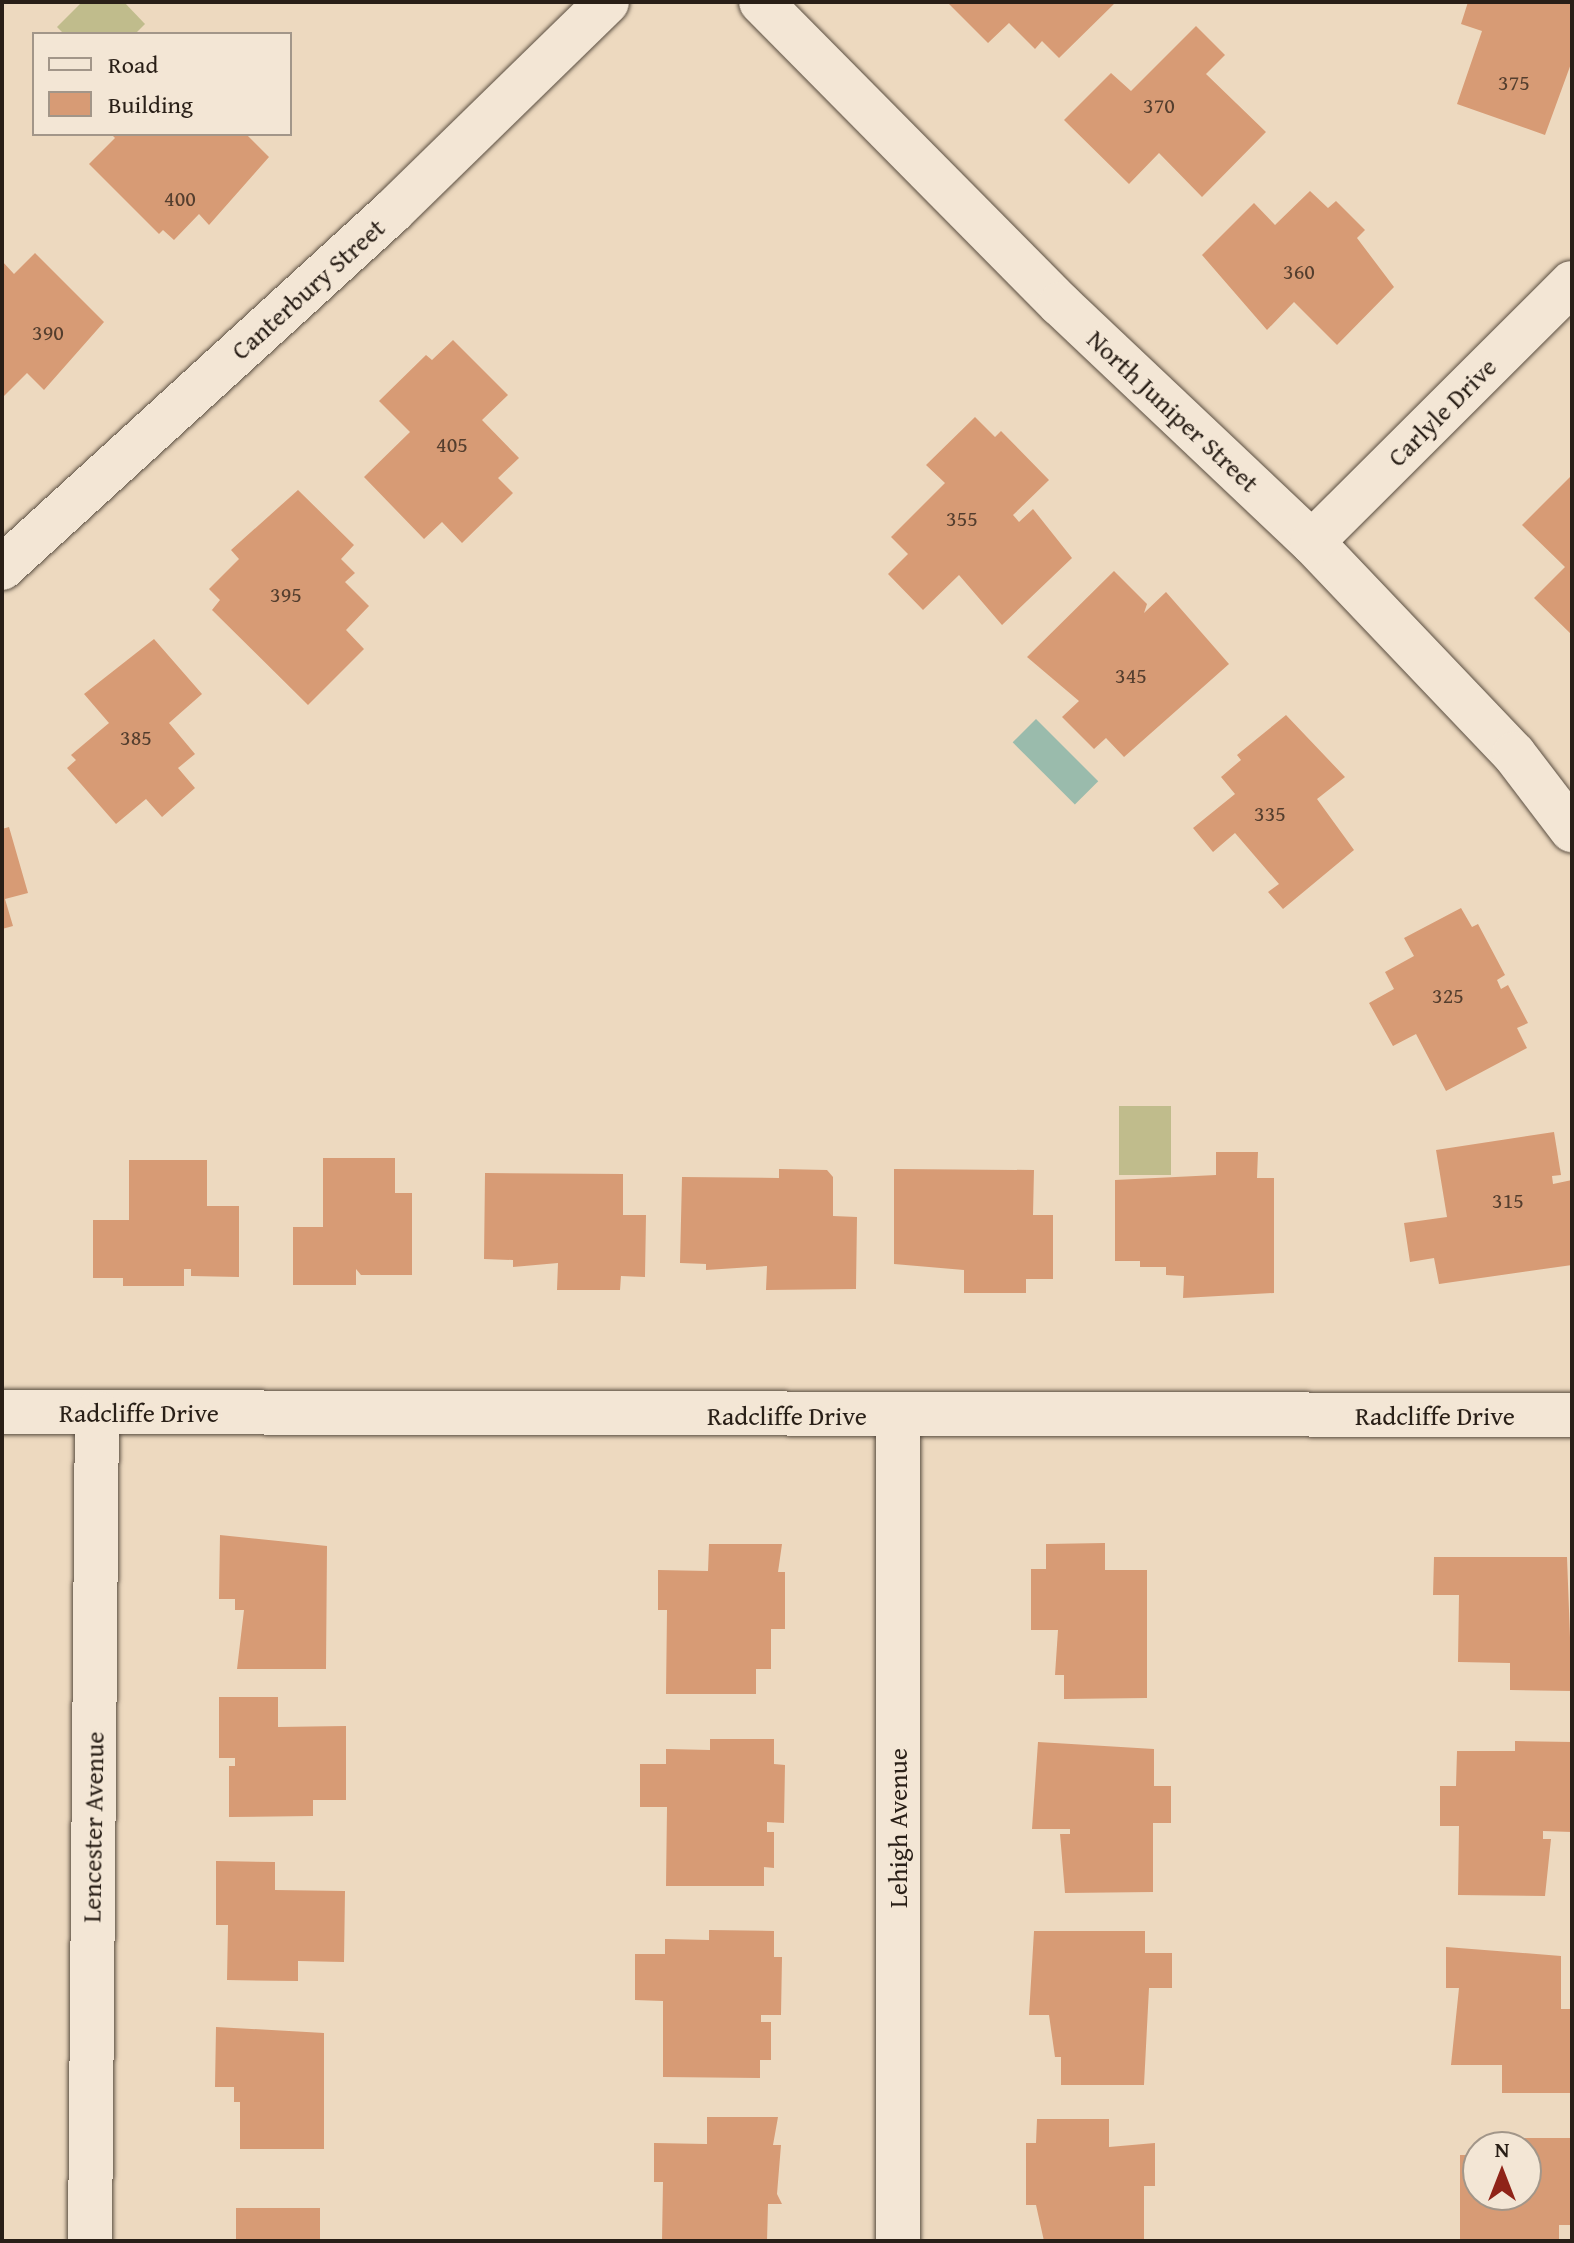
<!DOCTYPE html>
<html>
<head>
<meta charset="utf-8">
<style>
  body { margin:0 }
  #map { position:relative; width:1574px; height:2243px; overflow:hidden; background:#edd9bf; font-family:"Gentium Book Plus",serif }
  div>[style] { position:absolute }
  .green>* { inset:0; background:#c0bc8c; transform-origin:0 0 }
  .water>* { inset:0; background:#9abbac; transform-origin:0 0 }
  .building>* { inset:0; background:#d79b75; transform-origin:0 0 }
  .roads { filter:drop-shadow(0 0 2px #5a4e41) drop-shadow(0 0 2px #5a4e41) }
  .street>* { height:44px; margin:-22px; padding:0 22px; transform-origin:22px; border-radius:22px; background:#f3e6d5 }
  span { translate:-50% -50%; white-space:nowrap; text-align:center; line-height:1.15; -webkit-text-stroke:6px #f3e6d5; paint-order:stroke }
  .number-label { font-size:22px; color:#543e2e }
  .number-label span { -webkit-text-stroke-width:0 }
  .street-label { font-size:26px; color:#291f17 }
  .frame { position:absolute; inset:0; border:4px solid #291f17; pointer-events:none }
  .legend { position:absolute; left:32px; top:32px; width:260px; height:104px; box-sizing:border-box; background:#f3e6d5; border:2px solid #a29689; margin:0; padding:10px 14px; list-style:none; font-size:24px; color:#291f17 }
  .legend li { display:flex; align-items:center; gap:16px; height:40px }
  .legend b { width:40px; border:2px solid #a29689 }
  .north { position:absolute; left:1462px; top:2131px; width:80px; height:80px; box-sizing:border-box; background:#f3e6d5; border:2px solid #a29689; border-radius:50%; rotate:0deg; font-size:22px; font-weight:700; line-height:32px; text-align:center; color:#291f17 }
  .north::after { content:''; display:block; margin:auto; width:28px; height:36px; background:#8f2418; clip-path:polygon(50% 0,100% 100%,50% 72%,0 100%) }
</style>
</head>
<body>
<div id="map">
  <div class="green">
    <div style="clip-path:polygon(82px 2px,124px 2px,145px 24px,135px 34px,64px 34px,57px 27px)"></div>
    <div style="left:1119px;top:1106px;width:52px;height:69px"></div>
  </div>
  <div class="water">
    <div style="left:1036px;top:719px;width:88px;height:33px;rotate:45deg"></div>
  </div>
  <div class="building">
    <div style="clip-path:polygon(947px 2px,1116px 2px,1059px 58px,1042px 41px,1035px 49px,1009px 23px,988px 43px)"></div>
    <div style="clip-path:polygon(1468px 2px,1572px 2px,1572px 61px,1545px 135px,1457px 104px,1482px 31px,1461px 24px)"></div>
    <div style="clip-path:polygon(1196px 26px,1225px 55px,1206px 74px,1266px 132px,1202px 197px,1159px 153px,1129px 184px,1064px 120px,1111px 73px,1131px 91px)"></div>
    <div style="clip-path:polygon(111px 134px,246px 134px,269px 157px,209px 225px,199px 214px,174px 240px,163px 230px,159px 234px,89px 164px,115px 138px)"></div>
    <div style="clip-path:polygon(1310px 191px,1328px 208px,1336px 201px,1365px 230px,1357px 238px,1394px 287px,1337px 345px,1294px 302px,1267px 330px,1202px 255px,1254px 203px,1275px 225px)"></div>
    <div style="clip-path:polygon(35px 253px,104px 322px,44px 390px,27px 373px,2px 398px,2px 261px,14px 274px)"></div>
    <div style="clip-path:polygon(453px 340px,508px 395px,482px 420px,519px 458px,498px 478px,513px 493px,462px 543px,442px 522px,424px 539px,364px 477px,410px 432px,379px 401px,426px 355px,432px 360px)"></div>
    <div style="clip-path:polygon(975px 417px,995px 437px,1001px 431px,1049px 480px,1013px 515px,1019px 522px,1033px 509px,1072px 558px,1002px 625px,959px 575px,923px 610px,888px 574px,908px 554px,891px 537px,945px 483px,926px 465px)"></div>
    <div style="clip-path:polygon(1572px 475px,1572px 635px,1534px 598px,1565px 567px,1522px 525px)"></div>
    <div style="clip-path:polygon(298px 490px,354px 545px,341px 559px,355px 573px,345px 582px,369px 606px,346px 630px,364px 649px,308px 705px,212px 610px,220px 600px,209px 589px,239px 559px,231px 550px)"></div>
    <div style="clip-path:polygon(1114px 571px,1147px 604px,1144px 613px,1166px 592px,1229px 664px,1124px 757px,1106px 738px,1094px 749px,1062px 717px,1079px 701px,1027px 657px)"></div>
    <div style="clip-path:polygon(154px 639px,202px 694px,169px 723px,195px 754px,178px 768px,195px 788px,162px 817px,146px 799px,116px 824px,67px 768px,76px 760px,71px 755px,109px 723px,84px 694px)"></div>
    <div style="clip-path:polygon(1286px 715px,1345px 777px,1317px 799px,1354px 850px,1283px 909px,1268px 892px,1279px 884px,1235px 833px,1213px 852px,1193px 828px,1235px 794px,1221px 777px,1241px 760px,1237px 755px)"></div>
    <div style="clip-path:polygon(9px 827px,28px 893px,5px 899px,13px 926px,2px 929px,2px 829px)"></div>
    <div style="clip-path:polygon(1461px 908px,1472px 927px,1478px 924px,1505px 975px,1497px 980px,1501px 989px,1508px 985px,1528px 1023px,1517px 1028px,1527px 1048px,1446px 1091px,1416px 1034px,1393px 1046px,1369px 1003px,1394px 989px,1385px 972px,1414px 956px,1404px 938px)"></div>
    <div style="clip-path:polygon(1554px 1132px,1561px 1175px,1552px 1176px,1553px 1184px,1572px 1180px,1572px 1265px,1439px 1284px,1434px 1258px,1410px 1262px,1404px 1223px,1447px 1217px,1436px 1150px)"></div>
    <div style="clip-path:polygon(1216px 1152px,1258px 1152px,1257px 1178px,1274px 1178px,1274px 1293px,1183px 1298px,1184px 1276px,1166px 1275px,1166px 1267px,1140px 1267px,1140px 1261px,1115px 1261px,1115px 1180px,1216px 1175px)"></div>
    <div style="clip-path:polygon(323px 1158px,395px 1158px,395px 1193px,412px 1193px,412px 1275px,361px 1275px,356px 1269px,356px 1285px,293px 1285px,293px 1227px,323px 1227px)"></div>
    <div style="clip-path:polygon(129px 1160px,207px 1160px,207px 1206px,239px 1206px,239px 1277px,191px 1276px,191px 1269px,184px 1269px,184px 1286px,123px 1286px,123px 1278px,93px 1278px,93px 1220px,129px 1220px)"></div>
    <div style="clip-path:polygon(779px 1169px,827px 1170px,833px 1177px,833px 1216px,857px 1217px,856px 1289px,766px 1290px,767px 1266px,706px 1270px,706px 1264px,680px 1263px,682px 1177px,779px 1178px)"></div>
    <div style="clip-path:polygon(894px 1169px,1034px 1170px,1033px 1215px,1053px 1215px,1053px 1279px,1026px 1279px,1026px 1293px,964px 1293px,964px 1270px,894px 1264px)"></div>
    <div style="clip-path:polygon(485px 1173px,623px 1174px,623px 1215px,646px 1215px,645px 1277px,621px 1276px,620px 1290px,557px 1290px,558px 1263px,513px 1267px,513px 1260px,484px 1259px)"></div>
    <div style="clip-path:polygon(220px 1535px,327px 1546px,326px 1669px,237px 1669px,244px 1610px,235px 1610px,235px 1599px,219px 1599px)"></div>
    <div style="clip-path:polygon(1105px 1543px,1105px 1570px,1147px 1570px,1147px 1698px,1064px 1699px,1064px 1675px,1055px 1675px,1058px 1630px,1031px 1630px,1031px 1569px,1046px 1569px,1046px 1544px)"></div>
    <div style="clip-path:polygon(709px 1544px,782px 1544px,778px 1572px,785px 1572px,785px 1629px,771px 1629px,771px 1669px,756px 1669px,756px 1694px,666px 1694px,667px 1610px,658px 1610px,658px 1570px,708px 1571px)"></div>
    <div style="clip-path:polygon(1434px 1557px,1567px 1557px,1572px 1691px,1510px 1690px,1510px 1663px,1458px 1662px,1459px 1595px,1433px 1595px)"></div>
    <div style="clip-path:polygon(219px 1697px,278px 1697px,278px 1727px,346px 1726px,346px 1800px,313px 1800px,313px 1816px,229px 1817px,229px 1766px,235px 1766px,235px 1758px,219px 1758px)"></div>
    <div style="clip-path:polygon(710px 1739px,774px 1739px,774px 1764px,785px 1765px,784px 1823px,767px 1822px,767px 1832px,774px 1832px,774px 1868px,764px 1867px,764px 1886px,666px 1886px,667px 1807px,640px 1807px,640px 1764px,666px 1764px,666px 1749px,710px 1750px)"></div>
    <div style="clip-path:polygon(1515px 1741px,1572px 1742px,1572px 1832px,1543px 1831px,1543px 1839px,1551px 1839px,1545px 1896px,1458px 1895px,1459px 1826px,1440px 1826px,1440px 1786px,1456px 1786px,1457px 1751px,1515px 1751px)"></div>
    <div style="clip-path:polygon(1038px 1742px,1154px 1749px,1154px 1786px,1171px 1786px,1171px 1823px,1153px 1823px,1153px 1892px,1065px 1893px,1060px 1834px,1070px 1834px,1070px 1829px,1032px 1829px)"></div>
    <div style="clip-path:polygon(216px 1861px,275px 1862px,275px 1890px,345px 1891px,344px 1962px,298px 1961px,298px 1981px,227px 1980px,228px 1925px,216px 1925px)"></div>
    <div style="clip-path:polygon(709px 1930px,774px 1931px,774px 1957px,782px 1957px,781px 2015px,761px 2015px,761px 2022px,771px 2022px,771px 2060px,760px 2060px,760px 2078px,663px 2077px,663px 2001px,635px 2000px,635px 1954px,665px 1954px,665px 1939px,709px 1940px)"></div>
    <div style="clip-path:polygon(1034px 1931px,1145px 1931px,1145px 1953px,1172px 1953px,1172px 1988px,1149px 1988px,1144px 2085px,1061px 2085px,1061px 2057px,1055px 2057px,1049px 2015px,1029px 2015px)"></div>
    <div style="clip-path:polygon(1446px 1947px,1561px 1956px,1561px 2009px,1572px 2009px,1572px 2093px,1502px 2093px,1502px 2065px,1451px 2065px,1459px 1988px,1446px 1988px)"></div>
    <div style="clip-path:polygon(216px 2027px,324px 2033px,324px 2149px,240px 2149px,240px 2102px,234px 2102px,234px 2087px,215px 2087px)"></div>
    <div style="clip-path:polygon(707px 2117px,778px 2117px,773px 2145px,781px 2145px,777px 2194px,782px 2204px,768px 2204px,767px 2241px,662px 2241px,663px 2182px,654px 2182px,654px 2143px,707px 2144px)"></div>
    <div style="clip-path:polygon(1037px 2119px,1109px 2119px,1109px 2147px,1155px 2143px,1155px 2186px,1144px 2186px,1144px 2241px,1044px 2241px,1036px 2205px,1026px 2205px,1026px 2143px,1036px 2143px)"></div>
    <div style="clip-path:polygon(1504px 2138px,1570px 2138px,1572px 2225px,1559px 2225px,1559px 2241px,1460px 2241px,1460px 2155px,1478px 2155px,1478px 2195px,1526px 2195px,1526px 2147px,1504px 2147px)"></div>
    <div style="left:320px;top:2208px;width:33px;height:84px;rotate:90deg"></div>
  </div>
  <div class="roads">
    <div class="street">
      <div style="left:761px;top:2px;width:425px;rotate:45.3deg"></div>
      <div style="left:1060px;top:304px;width:347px;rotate:43.4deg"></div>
      <div style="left:1312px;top:542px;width:293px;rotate:46.4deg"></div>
      <div style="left:1514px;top:754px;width:96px;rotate:52.7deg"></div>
      <div style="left:1312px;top:542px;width:367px;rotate:-44.9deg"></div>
      <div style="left:2px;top:568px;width:529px;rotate:-42.4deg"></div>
      <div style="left:393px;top:211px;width:299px;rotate:-44.3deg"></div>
      <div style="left:2px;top:1412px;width:1570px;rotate:0.11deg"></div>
      <div style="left:90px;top:2241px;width:828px;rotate:-89.52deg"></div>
      <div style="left:898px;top:2241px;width:825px;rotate:-90deg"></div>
    </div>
  </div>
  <div class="number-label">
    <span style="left:1514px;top:83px">375</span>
    <span style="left:1159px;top:106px">370</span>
    <span style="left:180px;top:199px">400</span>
    <span style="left:1299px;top:272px">360</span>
    <span style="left:48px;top:333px">390</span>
    <span style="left:452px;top:445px">405</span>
    <span style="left:962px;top:519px">355</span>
    <span style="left:286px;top:595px">395</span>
    <span style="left:1131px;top:676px">345</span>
    <span style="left:136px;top:738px">385</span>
    <span style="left:1270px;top:814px">335</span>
    <span style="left:1448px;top:996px">325</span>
    <span style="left:1508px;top:1201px">315</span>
  </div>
  <div class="street-label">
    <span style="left:308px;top:289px;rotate:-42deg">Canterbury Street</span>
    <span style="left:1173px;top:411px;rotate:43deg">North Juniper Street</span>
    <span style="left:1442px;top:412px;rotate:-45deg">Carlyle Drive</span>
    <span style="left:139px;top:1413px">Radcliffe Drive</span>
    <span style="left:787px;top:1416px">Radcliffe Drive</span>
    <span style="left:1435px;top:1416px">Radcliffe Drive</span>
    <span style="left:93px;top:1827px;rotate:-89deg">Lencester Avenue</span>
    <span style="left:898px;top:1828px;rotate:-90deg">Lehigh Avenue</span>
  </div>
  <div class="frame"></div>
  <ul class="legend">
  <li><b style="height:10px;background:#f3e6d5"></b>Road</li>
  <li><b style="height:22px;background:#d79b75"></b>Building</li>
  </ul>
  <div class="north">N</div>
</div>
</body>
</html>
